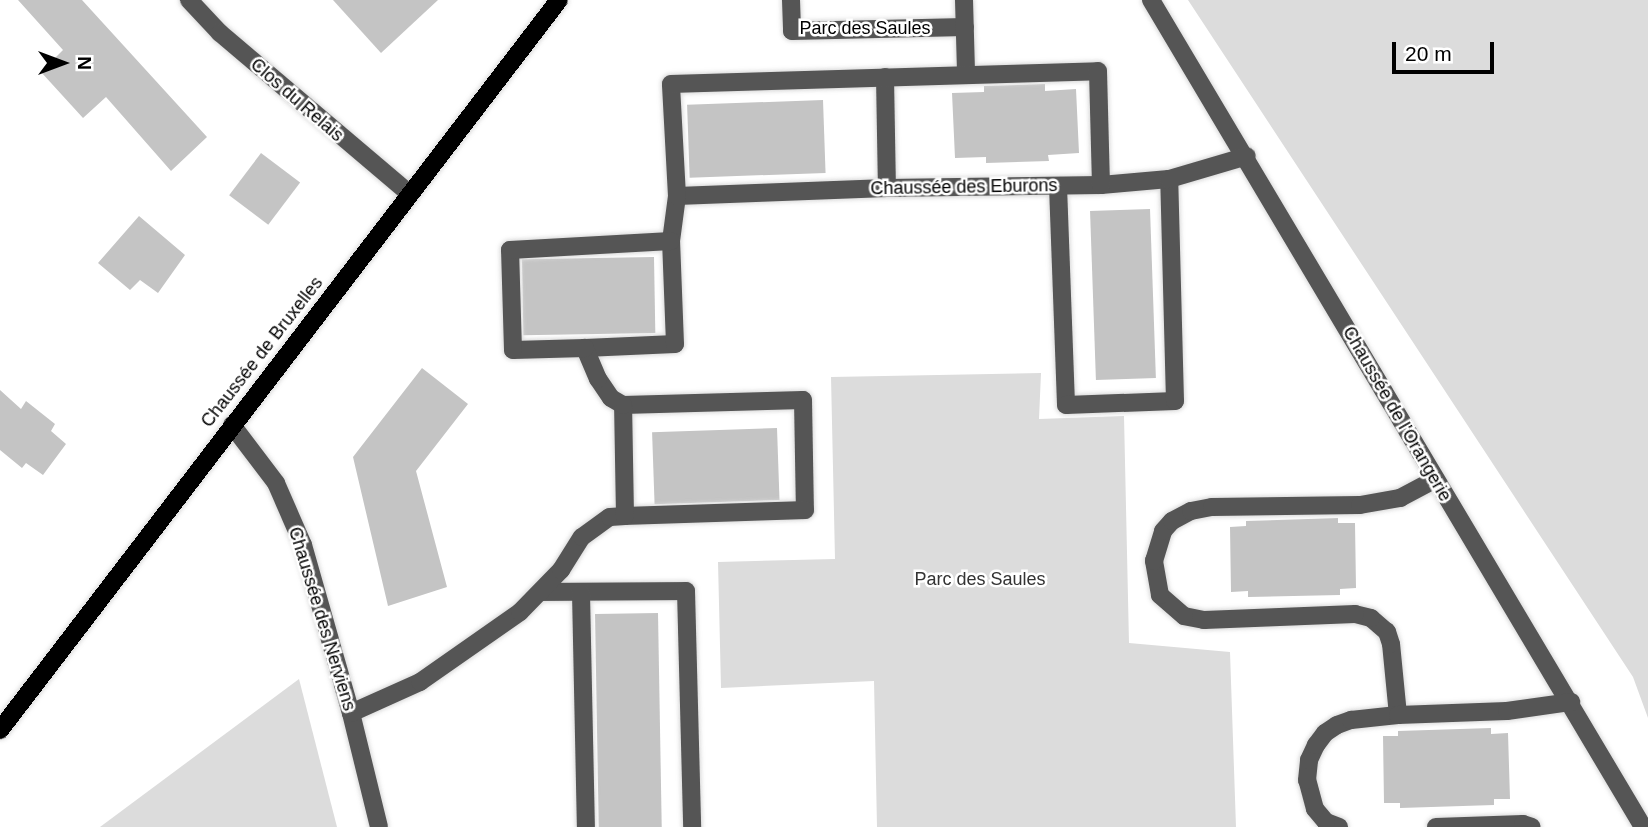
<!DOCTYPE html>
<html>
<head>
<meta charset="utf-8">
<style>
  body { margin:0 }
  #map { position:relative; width:1648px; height:827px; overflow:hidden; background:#fff; font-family:Arial,sans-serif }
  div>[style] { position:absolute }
  .green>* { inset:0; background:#dcdcdc }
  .building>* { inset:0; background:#c4c4c4; transform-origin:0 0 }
  .roads { filter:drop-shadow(0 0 2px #dbdbdb) drop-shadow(0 0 2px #dbdbdb) }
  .minor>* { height:18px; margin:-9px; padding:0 9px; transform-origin:9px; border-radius:9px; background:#555 }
  .major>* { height:18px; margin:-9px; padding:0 9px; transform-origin:9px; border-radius:9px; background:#000 }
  span { translate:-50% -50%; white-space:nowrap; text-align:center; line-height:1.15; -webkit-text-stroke:5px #fff; paint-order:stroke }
  .street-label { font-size:18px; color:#000 }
  .park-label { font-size:18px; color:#333 }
  .north { position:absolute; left:28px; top:28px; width:70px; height:70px; -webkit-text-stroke:5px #fff; paint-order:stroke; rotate:90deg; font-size:19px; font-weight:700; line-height:28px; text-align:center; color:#000 }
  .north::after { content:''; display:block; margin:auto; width:24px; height:32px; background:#000; clip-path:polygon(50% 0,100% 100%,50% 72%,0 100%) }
  .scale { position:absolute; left:1392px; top:42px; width:102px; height:32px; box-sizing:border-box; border:4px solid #000; border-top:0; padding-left:9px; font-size:21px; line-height:24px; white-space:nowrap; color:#000; -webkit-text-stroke:5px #fff; paint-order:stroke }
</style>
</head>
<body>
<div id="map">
  <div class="green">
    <div style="clip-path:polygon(1188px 0,1648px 0,1648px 718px,1633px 677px)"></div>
    <div style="clip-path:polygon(1041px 373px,1039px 419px,1124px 416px,1129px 643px,1230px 652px,1236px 827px,877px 827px,874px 681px,721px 688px,718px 562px,835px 559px,831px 377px)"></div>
    <div style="clip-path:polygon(299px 679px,337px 827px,100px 827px)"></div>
  </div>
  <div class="building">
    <div style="clip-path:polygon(18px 0,82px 0,207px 137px,171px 171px,106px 97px,83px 118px,41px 72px,63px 50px)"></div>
    <div style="clip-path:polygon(333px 0,438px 0,381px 53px)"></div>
    <div style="clip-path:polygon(1045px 84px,1045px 91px,1076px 89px,1079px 153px,1048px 155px,1049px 161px,986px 163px,986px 157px,955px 158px,952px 93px,984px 92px,984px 86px)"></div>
    <div style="left:823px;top:100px;width:73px;height:136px;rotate:88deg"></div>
    <div style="left:261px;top:153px;width:49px;height:53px;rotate:37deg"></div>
    <div style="left:1150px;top:209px;width:169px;height:60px;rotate:88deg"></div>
    <div style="clip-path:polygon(139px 216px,185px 255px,158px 293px,140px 280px,130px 290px,98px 263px)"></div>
    <div style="left:654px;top:257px;width:76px;height:132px;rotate:89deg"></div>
    <div style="clip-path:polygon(422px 368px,468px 404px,416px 471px,447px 587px,388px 606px,353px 457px)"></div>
    <div style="clip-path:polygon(0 390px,21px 409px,26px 401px,55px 424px,51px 431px,66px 444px,43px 475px,26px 463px,22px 468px,0 450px)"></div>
    <div style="left:777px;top:428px;width:72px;height:125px;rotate:88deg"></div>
    <div style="clip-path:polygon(1338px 518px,1338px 523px,1355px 523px,1356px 588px,1340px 589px,1340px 595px,1248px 597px,1248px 591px,1231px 592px,1230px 527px,1246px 526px,1246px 521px)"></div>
    <div style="left:658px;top:613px;width:214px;height:63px;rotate:89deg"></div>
    <div style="clip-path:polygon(1491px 728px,1491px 734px,1508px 733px,1510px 799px,1494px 799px,1494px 805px,1400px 808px,1400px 803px,1384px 803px,1383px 736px,1398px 736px,1398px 731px)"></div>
  </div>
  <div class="roads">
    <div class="minor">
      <div style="left:189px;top:0;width:45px;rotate:46.8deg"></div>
      <div style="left:220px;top:33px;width:249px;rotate:40.3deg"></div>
      <div style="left:791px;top:0;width:31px;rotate:88deg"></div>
      <div style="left:792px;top:31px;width:173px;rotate:-1.3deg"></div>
      <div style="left:964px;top:0;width:73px;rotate:88.4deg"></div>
      <div style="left:1151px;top:0;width:962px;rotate:59.25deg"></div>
      <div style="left:885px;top:77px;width:111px;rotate:89deg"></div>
      <div style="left:1058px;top:186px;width:219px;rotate:87.9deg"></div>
      <div style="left:1066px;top:405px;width:109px;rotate:-2.1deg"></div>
      <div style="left:1175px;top:401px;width:222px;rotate:-91.5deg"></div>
      <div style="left:677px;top:196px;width:210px;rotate:-2.2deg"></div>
      <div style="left:887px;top:188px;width:214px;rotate:-0.8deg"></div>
      <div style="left:1101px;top:185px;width:68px;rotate:-5deg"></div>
      <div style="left:1169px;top:179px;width:81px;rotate:-16.4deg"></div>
      <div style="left:585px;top:348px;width:90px;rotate:-2.5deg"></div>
      <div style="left:675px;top:344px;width:103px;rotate:-92.2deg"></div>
      <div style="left:671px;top:241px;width:45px;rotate:-82.4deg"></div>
      <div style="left:677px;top:196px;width:112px;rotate:-93.1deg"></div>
      <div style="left:671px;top:84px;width:427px;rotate:-1.7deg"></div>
      <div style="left:1098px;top:71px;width:114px;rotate:88.5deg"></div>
      <div style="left:623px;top:405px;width:180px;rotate:-1.6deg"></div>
      <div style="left:803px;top:400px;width:110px;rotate:89deg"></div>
      <div style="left:805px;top:510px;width:180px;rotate:178.1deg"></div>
      <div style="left:232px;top:425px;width:73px;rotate:52.8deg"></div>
      <div style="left:276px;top:483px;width:68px;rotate:66.5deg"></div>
      <div style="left:303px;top:545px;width:175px;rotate:74.1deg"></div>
      <div style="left:351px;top:713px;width:117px;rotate:76.2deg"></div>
      <div style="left:543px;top:592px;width:143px;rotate:-0.4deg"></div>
      <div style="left:686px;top:591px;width:236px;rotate:88.5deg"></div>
      <div style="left:581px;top:593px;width:234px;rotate:88.8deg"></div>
      <div style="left:351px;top:713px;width:76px;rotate:-24.2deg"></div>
      <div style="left:420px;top:682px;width:122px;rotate:-35deg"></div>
      <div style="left:520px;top:612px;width:59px;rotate:-45.7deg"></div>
      <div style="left:561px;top:570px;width:39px;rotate:-58deg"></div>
      <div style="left:582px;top:537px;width:34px;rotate:-36deg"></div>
      <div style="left:610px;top:517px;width:15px;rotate:-4deg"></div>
      <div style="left:625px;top:516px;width:111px;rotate:-91deg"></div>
      <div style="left:623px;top:405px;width:14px;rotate:-150deg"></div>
      <div style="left:611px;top:398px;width:23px;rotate:-124deg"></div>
      <div style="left:598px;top:379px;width:34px;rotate:-113deg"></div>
      <div style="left:585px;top:348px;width:72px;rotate:178.4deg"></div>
      <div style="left:513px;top:350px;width:100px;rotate:-91.7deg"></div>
      <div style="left:510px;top:250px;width:161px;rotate:-3.2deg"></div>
      <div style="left:1398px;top:715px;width:71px;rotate:-95.6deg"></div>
      <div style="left:1391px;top:644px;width:13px;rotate:-108deg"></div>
      <div style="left:1387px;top:632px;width:21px;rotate:-139deg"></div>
      <div style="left:1371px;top:618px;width:16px;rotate:-166deg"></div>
      <div style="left:1355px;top:614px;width:151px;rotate:177.7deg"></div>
      <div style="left:1204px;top:620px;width:20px;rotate:-169deg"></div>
      <div style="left:1184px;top:616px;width:32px;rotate:-139deg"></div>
      <div style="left:1160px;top:595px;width:35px;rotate:-100deg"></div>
      <div style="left:1154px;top:561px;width:31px;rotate:-73deg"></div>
      <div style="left:1163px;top:531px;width:13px;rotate:-48deg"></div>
      <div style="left:1172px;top:521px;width:21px;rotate:-28deg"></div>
      <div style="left:1191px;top:511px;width:21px;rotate:-11deg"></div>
      <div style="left:1212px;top:507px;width:148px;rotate:-0.8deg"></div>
      <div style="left:1360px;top:505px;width:41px;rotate:-9.9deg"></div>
      <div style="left:1400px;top:498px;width:40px;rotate:-28deg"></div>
      <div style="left:1339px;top:827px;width:14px;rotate:-159deg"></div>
      <div style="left:1326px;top:822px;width:17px;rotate:-130deg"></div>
      <div style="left:1315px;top:809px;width:30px;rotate:-105deg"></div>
      <div style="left:1307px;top:780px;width:20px;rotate:-84deg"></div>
      <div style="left:1309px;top:760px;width:17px;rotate:-65deg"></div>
      <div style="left:1316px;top:745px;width:15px;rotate:-53deg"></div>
      <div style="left:1325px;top:733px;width:14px;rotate:-34deg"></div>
      <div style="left:1337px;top:725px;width:15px;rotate:-20deg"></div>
      <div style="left:1351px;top:720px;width:47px;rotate:-6.1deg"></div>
      <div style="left:1398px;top:715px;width:109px;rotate:-2.1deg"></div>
      <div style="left:1507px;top:711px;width:65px;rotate:-8deg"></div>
      <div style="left:1436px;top:827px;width:87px;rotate:-2deg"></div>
      <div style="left:1523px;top:824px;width:9px;rotate:18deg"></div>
    </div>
    <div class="major">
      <div style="left:0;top:730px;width:919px;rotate:-52.56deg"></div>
    </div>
  </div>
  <div class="street-label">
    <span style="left:865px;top:28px">Parc des Saules</span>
    <span style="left:297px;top:100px;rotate:41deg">Clos du Relais</span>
    <span style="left:964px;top:187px;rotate:-1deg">Chaussée des Eburons</span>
    <span style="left:262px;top:352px;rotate:-52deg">Chaussée de Bruxelles</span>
    <span style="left:1397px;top:414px;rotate:60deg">Chaussée de l'Orangerie</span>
    <span style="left:322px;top:619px;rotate:73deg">Chaussée des Nerviens</span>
  </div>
  <div class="park-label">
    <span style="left:980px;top:579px">Parc des Saules</span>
  </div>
  <div class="north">N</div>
  <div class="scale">20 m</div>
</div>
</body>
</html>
